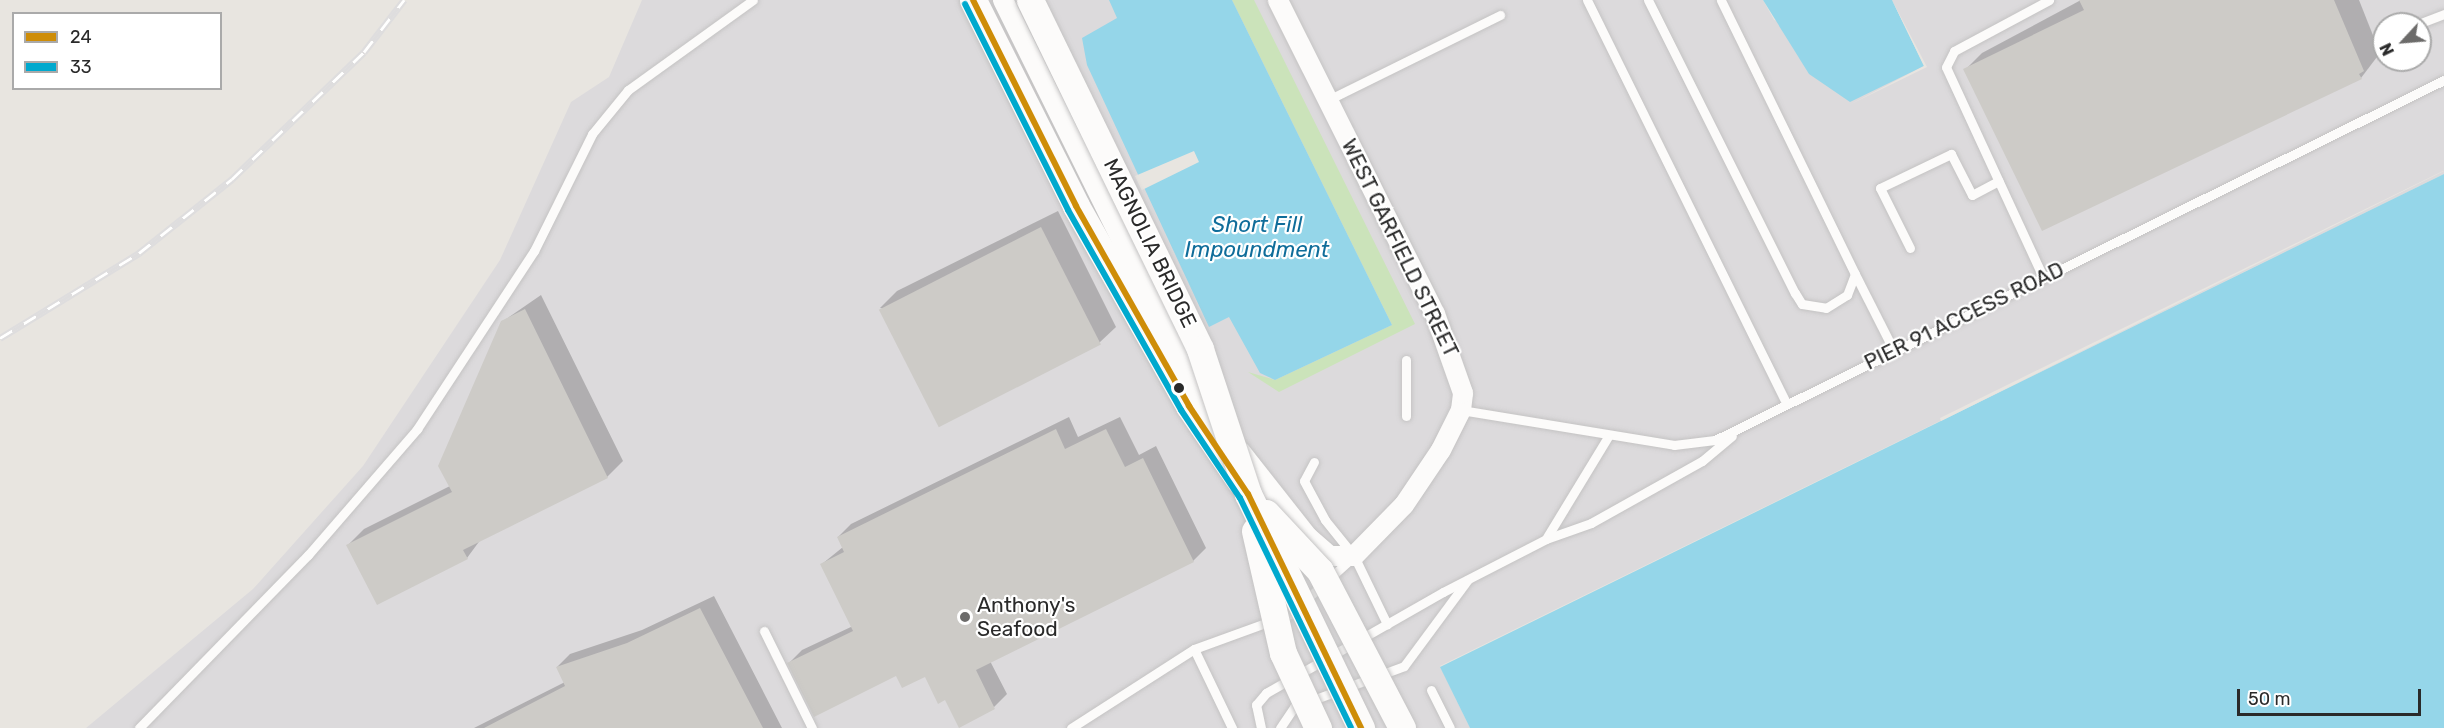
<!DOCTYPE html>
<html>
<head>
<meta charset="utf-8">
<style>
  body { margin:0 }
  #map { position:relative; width:2444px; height:728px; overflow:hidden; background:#e8e5e0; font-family:Rubik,sans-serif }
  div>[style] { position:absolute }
  .industrial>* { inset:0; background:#dcdadc }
  .green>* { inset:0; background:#cbe3ba }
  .water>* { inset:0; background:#95d6e9 }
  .pier>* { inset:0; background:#e8e5e0 }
  .shadow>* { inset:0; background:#0003 }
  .building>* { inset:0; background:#cdcbc7; transform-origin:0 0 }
  .roads { filter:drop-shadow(0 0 2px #c4c3c3) drop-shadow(0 0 2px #c4c3c3) }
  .lane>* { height:9px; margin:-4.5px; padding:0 4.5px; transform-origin:4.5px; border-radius:4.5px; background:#fcfbfa }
  .street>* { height:20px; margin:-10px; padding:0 10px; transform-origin:10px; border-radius:10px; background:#fcfbfa }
  .secondary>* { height:27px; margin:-13.5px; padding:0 13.5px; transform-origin:13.5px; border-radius:13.5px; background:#fcfbfa }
  .rail>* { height:7px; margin-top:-3.5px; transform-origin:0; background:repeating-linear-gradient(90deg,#fff 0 14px,#deddde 0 28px); box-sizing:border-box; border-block:2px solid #deddde }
  .bridges { filter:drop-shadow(0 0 2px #c4c3c3) drop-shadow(0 0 2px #c4c3c3) }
  .secondary-bridge>* { height:27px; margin:-13.5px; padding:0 13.5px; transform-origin:13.5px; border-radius:13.5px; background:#fcfbfa }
  .bus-1>* { height:6px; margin:-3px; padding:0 3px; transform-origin:3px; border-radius:3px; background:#ce8d08 }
  .bus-2>* { height:6px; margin:-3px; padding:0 3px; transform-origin:3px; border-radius:3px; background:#00a9ce }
  .dots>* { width:16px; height:16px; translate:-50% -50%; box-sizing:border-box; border:3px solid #fff; border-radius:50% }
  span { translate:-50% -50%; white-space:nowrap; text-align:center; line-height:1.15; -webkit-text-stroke:4.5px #fff; paint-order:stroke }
  .street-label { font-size:21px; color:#2a2a2a }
  .poi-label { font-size:21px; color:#2a2a2a }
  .left { translate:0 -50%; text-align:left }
  .water-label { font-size:22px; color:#0f6d9a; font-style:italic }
  .legend { position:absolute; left:12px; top:12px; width:210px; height:78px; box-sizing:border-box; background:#fff; border:2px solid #aaa; margin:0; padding:8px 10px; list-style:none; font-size:18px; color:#2a2a2a }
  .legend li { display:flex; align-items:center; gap:12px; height:30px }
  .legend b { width:30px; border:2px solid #aaa }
  .north { position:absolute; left:2372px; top:12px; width:60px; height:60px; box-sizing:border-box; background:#fff; border:2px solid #aaa; border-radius:50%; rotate:244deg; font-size:16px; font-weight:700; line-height:24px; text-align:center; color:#2a2a2a }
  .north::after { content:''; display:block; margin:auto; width:21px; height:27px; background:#6c6b6a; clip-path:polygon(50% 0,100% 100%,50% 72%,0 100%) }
  .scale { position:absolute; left:2237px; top:689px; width:184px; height:27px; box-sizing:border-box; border:3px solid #2a2a2a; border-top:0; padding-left:8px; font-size:18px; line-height:21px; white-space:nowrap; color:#2a2a2a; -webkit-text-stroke:4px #fff; paint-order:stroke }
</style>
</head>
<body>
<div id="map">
  <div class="industrial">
    <div style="clip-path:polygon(evenodd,642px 0,1763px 0,1774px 20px,1924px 66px,1892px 0,2444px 0,2444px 174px,1440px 666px,1470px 728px,86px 728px,253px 589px,363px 466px,500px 260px,571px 102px,609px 77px,642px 0,2384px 24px,2420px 24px,2420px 60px,2384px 60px,2384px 24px)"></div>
  </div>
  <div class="green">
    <div style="clip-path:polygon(1232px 0,1254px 0,1415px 324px,1279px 392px,1248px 372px,1275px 380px,1392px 325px)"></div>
  </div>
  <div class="water">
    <div style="clip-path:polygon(1109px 0,1232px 0,1392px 325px,1275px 380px,1260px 373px,1229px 317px,1209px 327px,1087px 65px,1082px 38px,1117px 18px)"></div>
    <div style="clip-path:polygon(1763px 0,1892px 0,1924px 66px,1850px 102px,1809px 74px)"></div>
    <div style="clip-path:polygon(2444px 174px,2444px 728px,1470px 728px,1440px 667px)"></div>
  </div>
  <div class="pier">
    <div style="clip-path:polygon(1892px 0,1927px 67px,1849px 105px,1924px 66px)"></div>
    <div style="clip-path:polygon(1194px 151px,1199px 162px,1142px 190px,1209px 330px,1135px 176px)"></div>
    <div style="clip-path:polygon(2444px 171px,1941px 421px,1940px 418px,2443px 171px)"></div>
  </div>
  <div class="shadow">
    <div style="clip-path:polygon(2081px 0,2359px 0,2380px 53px,2361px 78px,1965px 70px,1982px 53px)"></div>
    <div style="clip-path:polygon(1058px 211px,1116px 327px,1099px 343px,880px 308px,897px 291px)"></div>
    <div style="clip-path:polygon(541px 295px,623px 461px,607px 477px,481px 539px,467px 558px,348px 545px,364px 529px,450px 486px,502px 322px)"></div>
    <div style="clip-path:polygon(1069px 417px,1078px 437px,1120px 417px,1139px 455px,1156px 446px,1206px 548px,1193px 561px,990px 661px,1007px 694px,994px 707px,946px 698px,925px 675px,789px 663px,802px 650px,853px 626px,822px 564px,843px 547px,838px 537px,851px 524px)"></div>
    <div style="clip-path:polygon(714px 596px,782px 728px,474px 728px,565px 682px,557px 667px,570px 654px,642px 630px)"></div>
  </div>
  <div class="building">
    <div style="clip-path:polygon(2079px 0,2334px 0,2364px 71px,2359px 74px,2362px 79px,2042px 231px,1963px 69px,2084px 10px)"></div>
    <div style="left:1041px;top:227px;width:132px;height:182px;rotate:63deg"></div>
    <div style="clip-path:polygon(525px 309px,608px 478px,463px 550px,468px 559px,377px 605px,346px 545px,452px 492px,438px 466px,501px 321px)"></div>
    <div style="clip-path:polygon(1056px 429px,1065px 449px,1106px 429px,1125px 467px,1143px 458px,1194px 562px,976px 670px,995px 709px,959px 728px,945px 700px,938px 704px,925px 677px,902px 688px,896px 676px,814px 717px,787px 663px,853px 631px,820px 564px,844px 552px,837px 537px)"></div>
    <div style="clip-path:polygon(700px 608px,763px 728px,484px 728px,565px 686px,556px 667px,627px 643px)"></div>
  </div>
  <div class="roads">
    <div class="lane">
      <div style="left:1587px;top:0;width:451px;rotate:63.7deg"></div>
      <div style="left:1648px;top:0;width:328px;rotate:63.4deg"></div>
      <div style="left:1795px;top:293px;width:13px;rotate:58deg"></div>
      <div style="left:1802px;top:304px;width:24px;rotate:9deg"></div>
      <div style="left:1826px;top:308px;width:25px;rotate:-32deg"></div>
      <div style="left:1847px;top:295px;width:22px;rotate:-69deg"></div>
      <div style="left:1855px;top:274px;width:305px;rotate:-116.1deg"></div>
      <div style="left:2418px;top:24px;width:28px;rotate:-21deg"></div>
      <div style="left:1328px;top:100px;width:192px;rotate:-26.3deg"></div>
      <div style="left:1910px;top:248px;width:67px;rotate:-116.6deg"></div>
      <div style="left:1880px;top:188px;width:79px;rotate:-25.6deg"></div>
      <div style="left:1951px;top:154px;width:46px;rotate:62.9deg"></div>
      <div style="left:1972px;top:195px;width:30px;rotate:-28deg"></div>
      <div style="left:1855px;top:274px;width:86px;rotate:63.1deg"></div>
      <div style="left:2043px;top:277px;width:231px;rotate:-114.8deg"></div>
      <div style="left:1946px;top:67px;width:18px;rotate:-63deg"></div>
      <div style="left:1954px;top:51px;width:108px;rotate:-28.2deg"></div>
      <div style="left:1406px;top:360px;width:56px;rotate:90deg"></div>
      <div style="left:1461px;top:410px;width:216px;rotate:9.3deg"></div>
      <div style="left:1674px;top:445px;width:41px;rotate:-7deg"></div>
      <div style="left:1715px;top:440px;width:813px;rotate:-26.28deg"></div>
      <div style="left:1314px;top:462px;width:21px;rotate:118deg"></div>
      <div style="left:1304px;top:481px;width:44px;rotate:61.7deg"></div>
      <div style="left:1325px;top:520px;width:46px;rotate:51.1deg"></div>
      <div style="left:1354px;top:556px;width:76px;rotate:64.1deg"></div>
      <div style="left:1547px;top:537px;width:119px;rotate:-58.7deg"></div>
      <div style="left:764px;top:631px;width:108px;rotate:63.7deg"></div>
      <div style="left:1194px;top:649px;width:88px;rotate:64.3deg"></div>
      <div style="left:1431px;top:690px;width:42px;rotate:63.4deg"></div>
      <div style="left:139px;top:728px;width:242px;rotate:-45.7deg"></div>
      <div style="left:308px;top:555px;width:167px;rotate:-49.1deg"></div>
      <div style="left:417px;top:429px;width:213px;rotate:-56.7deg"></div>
      <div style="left:534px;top:251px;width:131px;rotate:-63.6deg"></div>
      <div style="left:592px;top:134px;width:57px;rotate:-50.7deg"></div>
      <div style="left:628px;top:90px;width:154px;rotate:-35.8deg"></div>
      <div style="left:1071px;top:728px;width:146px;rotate:-32.7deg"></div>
      <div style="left:1194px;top:649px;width:102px;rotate:-20deg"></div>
      <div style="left:1290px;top:614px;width:85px;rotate:-42.1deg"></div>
      <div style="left:1261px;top:728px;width:24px;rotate:-102deg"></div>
      <div style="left:1256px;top:705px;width:16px;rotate:-50deg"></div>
      <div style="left:1266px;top:693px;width:204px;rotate:-29.7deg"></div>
      <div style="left:1443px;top:592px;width:116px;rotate:-27.2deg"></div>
      <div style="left:1546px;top:539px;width:48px;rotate:-19.6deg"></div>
      <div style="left:1591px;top:523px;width:127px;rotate:-29.2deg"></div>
      <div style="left:1702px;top:461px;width:39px;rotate:-40deg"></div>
      <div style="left:1280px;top:728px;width:25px;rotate:-56deg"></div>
      <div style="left:1294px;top:707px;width:117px;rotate:-20.4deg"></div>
      <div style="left:1404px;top:666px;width:106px;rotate:-53.5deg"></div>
    </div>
    <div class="street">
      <div style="left:1003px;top:0;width:298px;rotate:63.7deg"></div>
      <div style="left:1135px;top:267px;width:149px;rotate:61.2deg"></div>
      <div style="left:1240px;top:451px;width:110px;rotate:51.7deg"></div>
      <div style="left:1308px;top:537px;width:29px;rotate:41deg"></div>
      <div style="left:1330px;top:556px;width:24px"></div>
      <div style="left:1354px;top:556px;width:71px;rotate:-45.6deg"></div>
      <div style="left:1404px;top:505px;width:66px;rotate:-56.1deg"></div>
      <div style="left:1441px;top:450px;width:45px;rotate:-63.4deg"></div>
      <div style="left:1461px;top:410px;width:17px;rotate:-83deg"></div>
      <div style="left:1463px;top:393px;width:84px;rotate:-109.5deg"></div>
      <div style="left:1435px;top:314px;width:351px;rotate:-116.6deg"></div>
    </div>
    <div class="secondary">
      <div style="left:973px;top:0;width:230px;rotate:63.4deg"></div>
      <div style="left:1076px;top:206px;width:230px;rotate:60.5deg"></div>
      <div style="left:1189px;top:406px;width:91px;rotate:55.8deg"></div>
    </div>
  </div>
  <div class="rail">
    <div style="left:0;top:338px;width:163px;rotate:-31.4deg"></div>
    <div style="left:139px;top:253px;width:119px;rotate:-38.5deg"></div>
    <div style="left:232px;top:179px;width:183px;rotate:-43.9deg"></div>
    <div style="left:364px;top:52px;width:66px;rotate:-52.4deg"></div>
  </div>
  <div class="bridges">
    <div class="secondary-bridge">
      <div style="left:1030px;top:0;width:388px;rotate:64deg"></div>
      <div style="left:1200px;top:349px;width:153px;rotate:71.7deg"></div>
      <div style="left:1248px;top:494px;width:260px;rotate:64.2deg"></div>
      <div style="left:1266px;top:513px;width:79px;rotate:47deg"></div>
      <div style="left:1320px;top:571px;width:177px;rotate:62.4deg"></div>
      <div style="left:1255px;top:531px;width:125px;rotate:77.1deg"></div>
      <div style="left:1283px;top:653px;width:83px;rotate:65deg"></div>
    </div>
  </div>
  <div class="bus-1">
    <div style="left:973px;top:0;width:230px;rotate:63.4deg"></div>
    <div style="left:1076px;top:206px;width:230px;rotate:60.5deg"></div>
    <div style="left:1189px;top:406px;width:106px;rotate:56.2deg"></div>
    <div style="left:1248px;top:494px;width:260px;rotate:64.2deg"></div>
  </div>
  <div class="bus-2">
    <div style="left:965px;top:4px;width:230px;rotate:63.4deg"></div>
    <div style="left:1068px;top:210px;width:230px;rotate:60.5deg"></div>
    <div style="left:1181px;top:410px;width:106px;rotate:56.2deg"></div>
    <div style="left:1240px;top:498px;width:255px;rotate:64.2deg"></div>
  </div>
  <div class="dots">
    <div style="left:1179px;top:388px;background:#2a2a2a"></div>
    <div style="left:965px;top:617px;background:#6c6b6a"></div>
  </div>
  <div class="street-label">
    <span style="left:1150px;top:243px;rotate:64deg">MAGNOLIA BRIDGE</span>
    <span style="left:1400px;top:248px;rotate:64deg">WEST GARFIELD STREET</span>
    <span style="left:1964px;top:316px;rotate:-26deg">PIER 91 ACCESS ROAD</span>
  </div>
  <div class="poi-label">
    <span class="left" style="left:977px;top:617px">Anthony's<br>Seafood</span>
  </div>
  <div class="water-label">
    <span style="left:1257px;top:237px">Short Fill<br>Impoundment</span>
  </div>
  <ul class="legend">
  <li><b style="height:8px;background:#ce8d08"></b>24</li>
  <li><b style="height:8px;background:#00a9ce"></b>33</li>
  </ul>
  <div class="north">N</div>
  <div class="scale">50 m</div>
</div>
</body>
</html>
